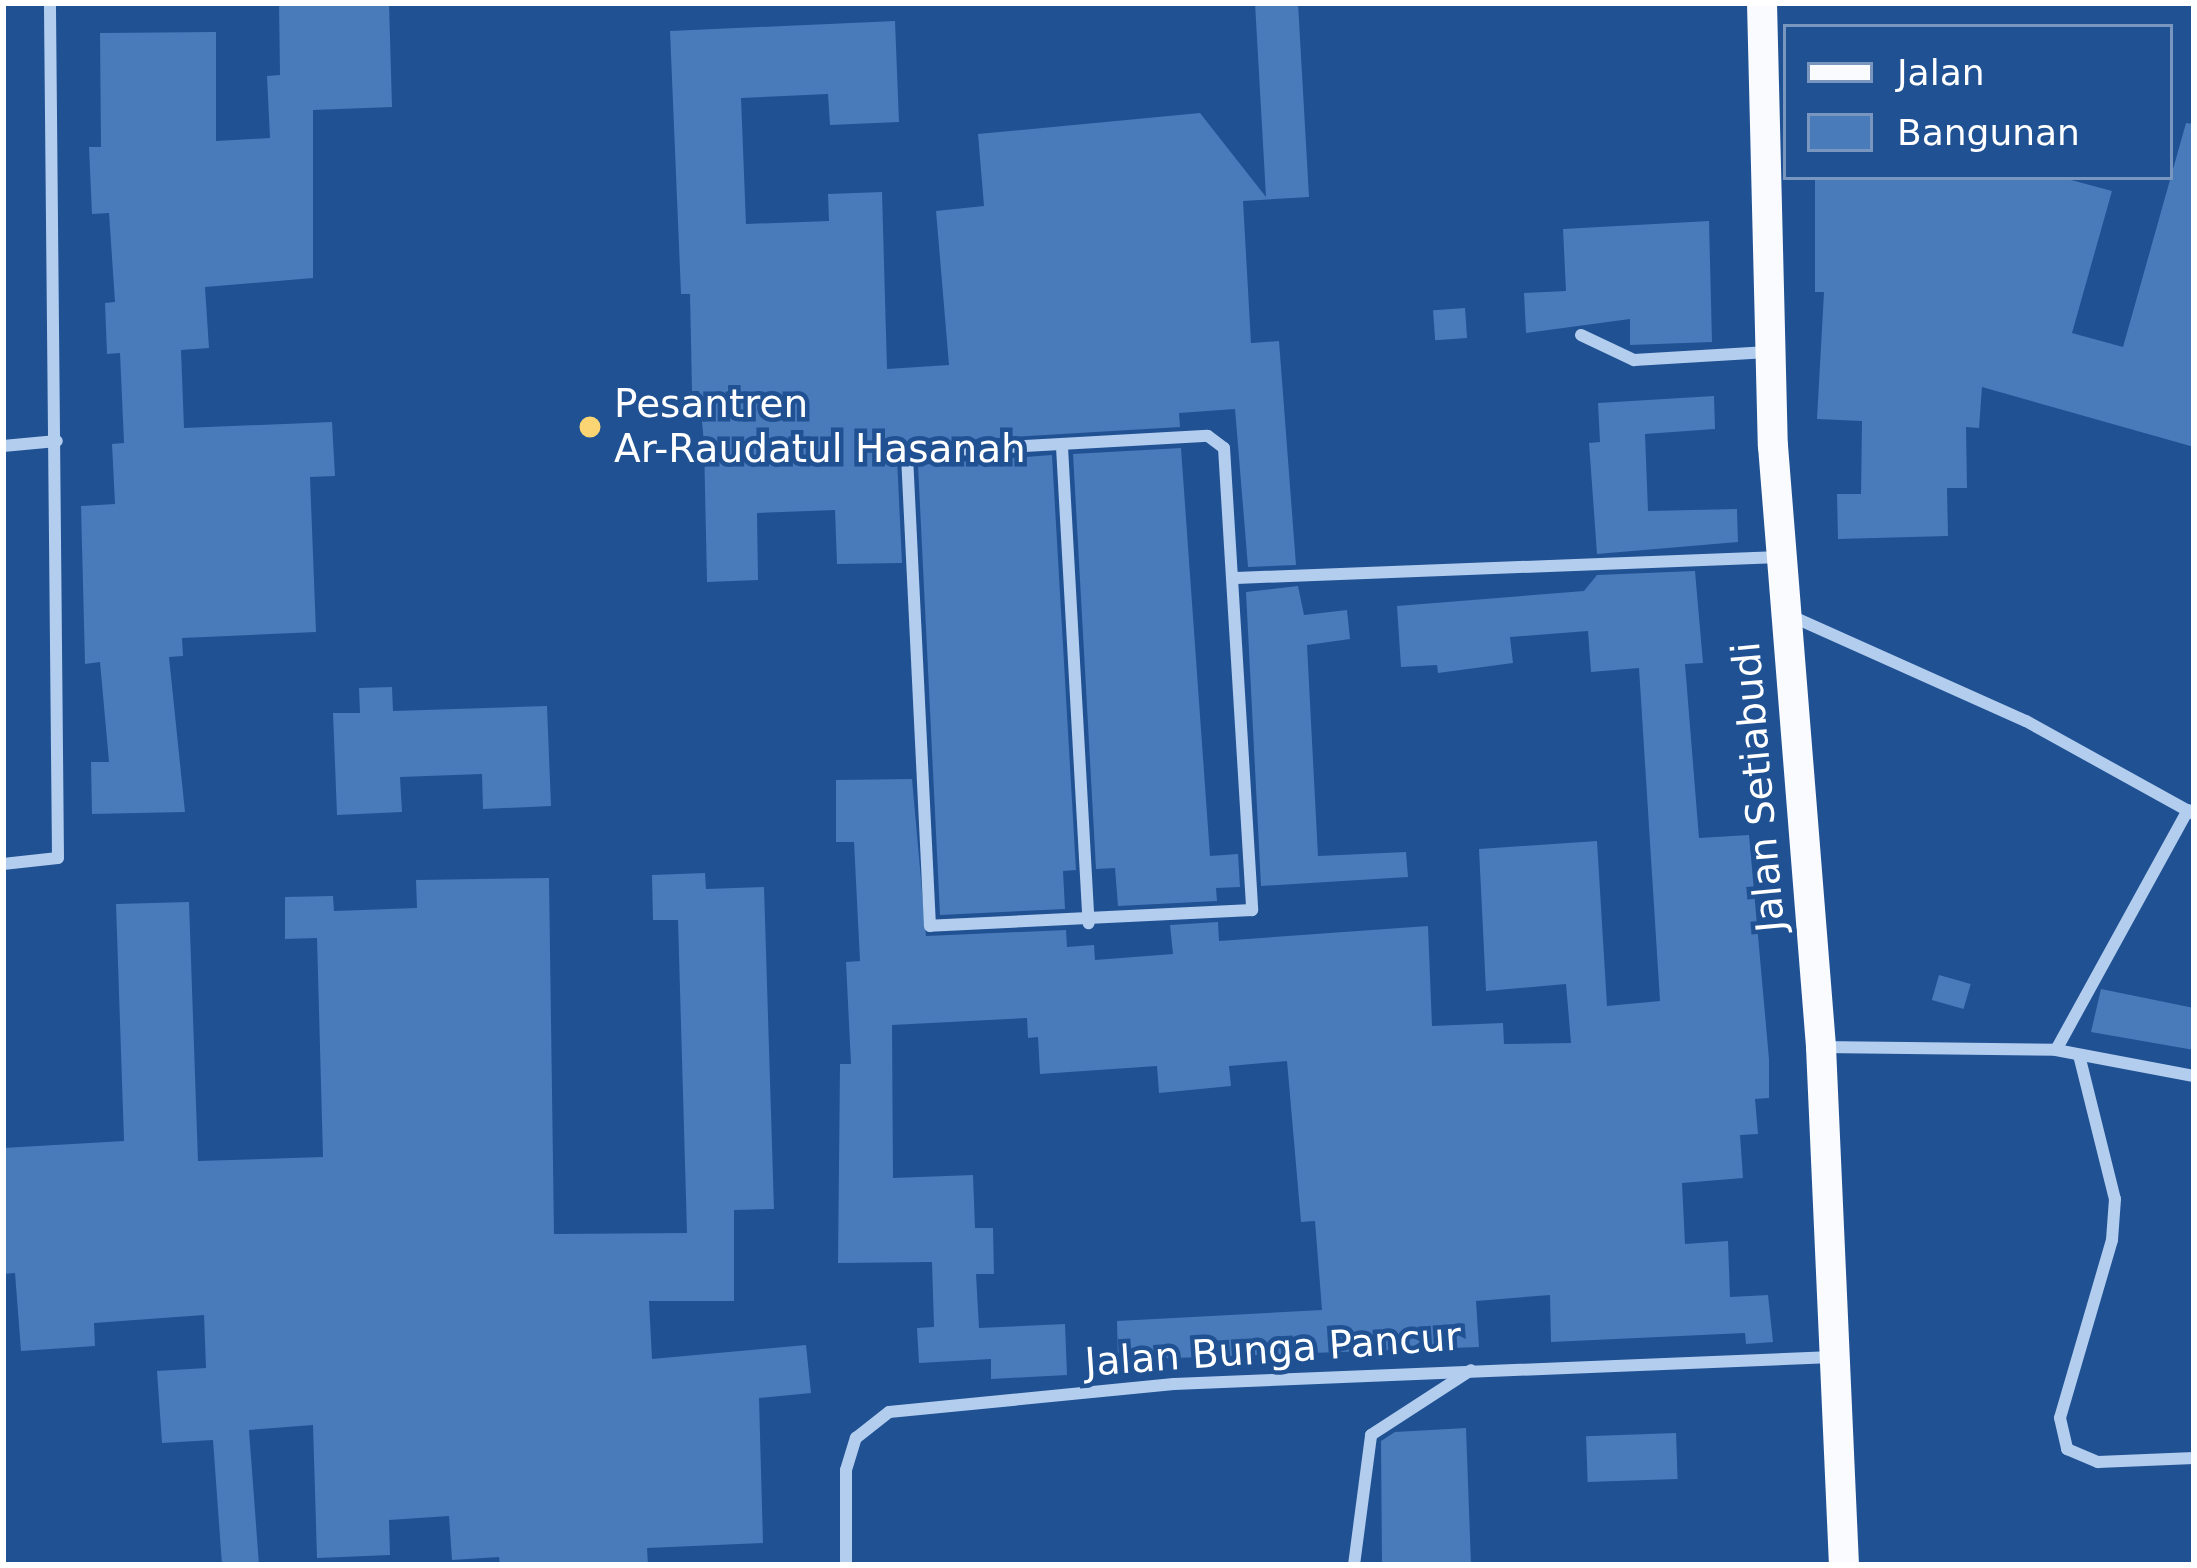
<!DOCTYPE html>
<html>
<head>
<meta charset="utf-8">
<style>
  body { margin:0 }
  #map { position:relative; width:2197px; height:1568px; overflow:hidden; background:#205193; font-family:"DejaVu Sans",sans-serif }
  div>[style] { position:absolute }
  .building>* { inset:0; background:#497aba; transform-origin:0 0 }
  .street>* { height:12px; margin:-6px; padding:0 6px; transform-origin:6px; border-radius:6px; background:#b2cdee }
  .primary>* { height:30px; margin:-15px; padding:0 15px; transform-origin:15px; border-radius:15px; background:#f9fbff }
  .dots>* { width:33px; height:33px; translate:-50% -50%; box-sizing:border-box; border:6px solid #205193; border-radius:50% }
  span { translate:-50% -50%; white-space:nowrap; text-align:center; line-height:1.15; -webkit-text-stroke:9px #205193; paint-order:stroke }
  .poi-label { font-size:39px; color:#fff }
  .left { translate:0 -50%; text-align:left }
  .street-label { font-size:39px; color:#fff }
  .frame { position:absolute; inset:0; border:6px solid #fff; pointer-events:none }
  .legend { position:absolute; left:1783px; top:24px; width:390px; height:156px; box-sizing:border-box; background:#205193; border:3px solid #7997be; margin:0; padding:15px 21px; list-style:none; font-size:36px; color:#fff }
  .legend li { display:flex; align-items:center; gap:24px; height:60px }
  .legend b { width:60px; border:3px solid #7997be }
</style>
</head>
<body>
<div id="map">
  <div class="building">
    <div style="clip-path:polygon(279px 3px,389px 3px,392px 107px,313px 110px,313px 278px,205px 287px,209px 348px,181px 350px,184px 428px,332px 422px,335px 476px,310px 477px,316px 632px,182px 638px,183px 656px,169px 657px,185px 812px,92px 814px,91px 762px,109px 762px,100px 662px,85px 664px,81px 506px,115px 504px,112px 444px,124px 443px,120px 353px,107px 354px,105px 303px,115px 302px,109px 213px,92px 214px,89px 147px,101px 147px,100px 33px,216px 32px,216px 141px,270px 138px,267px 76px,280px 75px)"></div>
    <div style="clip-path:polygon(1255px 3px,1298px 3px,1309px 197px,1243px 201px,1251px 343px,1279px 341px,1296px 565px,1248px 567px,1235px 409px,1179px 413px,1180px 427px,913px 443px,897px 458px,902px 563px,837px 564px,835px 510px,757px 513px,758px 580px,707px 582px,704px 443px,699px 391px,692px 391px,690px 294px,681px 294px,670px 31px,895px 21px,899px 122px,830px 125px,828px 94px,741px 98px,746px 224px,829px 221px,828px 194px,882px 192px,887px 369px,949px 365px,936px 211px,984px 206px,978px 134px,1200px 113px,1266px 197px)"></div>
    <div style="clip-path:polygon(2186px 123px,2194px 124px,2194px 447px,1982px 387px,1979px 428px,1966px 427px,1967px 488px,1947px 488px,1948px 536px,1838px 539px,1837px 494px,1861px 494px,1862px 421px,1817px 419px,1824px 292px,1815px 292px,1815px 177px,2060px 177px,2112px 191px,2072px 333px,2123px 347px)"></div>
    <div style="clip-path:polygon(1709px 221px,1712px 342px,1630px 345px,1630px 319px,1526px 333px,1524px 293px,1566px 291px,1563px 229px)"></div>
    <div style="left:1465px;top:308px;width:30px;height:32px;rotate:86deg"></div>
    <div style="clip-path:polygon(1714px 396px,1715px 429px,1645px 434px,1648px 511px,1737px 509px,1738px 542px,1597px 554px,1589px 443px,1600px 442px,1598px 403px)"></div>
    <div style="clip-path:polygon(1181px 448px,1210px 856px,1238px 854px,1240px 887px,1216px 888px,1217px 901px,1118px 906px,1115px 868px,1096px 869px,1073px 454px)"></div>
    <div style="clip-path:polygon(1052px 455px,1076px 870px,1063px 871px,1065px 909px,940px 915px,918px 465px)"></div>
    <div style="clip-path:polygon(1695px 571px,1703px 663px,1685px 664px,1699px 838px,1749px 835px,1769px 1059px,1769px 1098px,1755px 1099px,1758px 1134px,1740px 1135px,1743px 1178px,1682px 1183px,1685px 1244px,1728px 1241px,1730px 1297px,1768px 1295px,1773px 1342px,1746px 1344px,1745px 1333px,1551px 1342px,1550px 1295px,1476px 1301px,1479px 1347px,1118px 1360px,1117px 1321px,1322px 1310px,1315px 1221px,1301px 1222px,1287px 1061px,1229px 1066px,1231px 1086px,1159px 1093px,1157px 1066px,1040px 1074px,1038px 1037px,1028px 1038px,1027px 1018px,892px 1025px,893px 1178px,973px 1175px,975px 1228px,993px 1228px,994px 1274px,976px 1274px,979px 1328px,1065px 1324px,1067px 1375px,991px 1379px,991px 1359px,919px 1363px,917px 1328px,934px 1327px,932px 1262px,838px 1263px,840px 1064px,851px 1064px,846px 962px,860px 961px,854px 842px,836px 842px,836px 780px,912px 779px,926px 936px,1066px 930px,1067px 947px,1094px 945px,1095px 960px,1173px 954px,1170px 925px,1218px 922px,1219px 941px,1428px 926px,1432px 1026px,1503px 1023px,1504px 1044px,1571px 1043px,1566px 984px,1486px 991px,1479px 849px,1597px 841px,1607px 1006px,1660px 1001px,1639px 668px,1591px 672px,1588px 631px,1510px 637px,1513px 663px,1438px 673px,1437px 665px,1401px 667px,1397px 606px,1584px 591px,1597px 575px)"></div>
    <div style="clip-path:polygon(1298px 586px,1304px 615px,1347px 610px,1350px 639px,1307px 645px,1318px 856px,1406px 852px,1408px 877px,1261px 886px,1246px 592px)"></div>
    <div style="clip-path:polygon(392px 687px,393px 711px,547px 706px,551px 806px,483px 809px,482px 774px,400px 777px,402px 812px,337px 815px,333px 713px,360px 713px,359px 688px)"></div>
    <div style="clip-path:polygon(705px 873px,706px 889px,764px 887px,774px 1209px,734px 1210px,734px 1301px,649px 1301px,652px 1359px,806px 1345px,811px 1393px,759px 1398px,763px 1543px,647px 1548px,648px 1565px,500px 1565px,499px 1557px,452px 1560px,449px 1516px,389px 1520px,390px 1555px,317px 1558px,313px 1425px,249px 1430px,259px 1565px,222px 1565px,213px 1440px,162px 1443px,157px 1371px,206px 1368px,204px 1315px,94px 1323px,95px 1346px,21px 1351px,15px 1273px,3px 1274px,3px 1148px,124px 1141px,116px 904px,189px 902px,198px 1161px,323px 1157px,317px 938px,285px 939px,285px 897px,333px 896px,334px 911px,417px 908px,416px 880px,549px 878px,554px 1234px,687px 1233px,678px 920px,653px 920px,652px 875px)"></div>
    <div style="left:1939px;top:975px;width:33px;height:26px;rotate:16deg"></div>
    <div style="clip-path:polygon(2101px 989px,2194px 1008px,2194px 1050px,2091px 1032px)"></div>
    <div style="clip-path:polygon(1466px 1428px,1471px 1565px,1382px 1565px,1381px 1441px,1395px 1432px)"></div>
    <div style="left:1676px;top:1433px;width:46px;height:90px;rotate:88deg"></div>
  </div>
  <div class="street">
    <div style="left:1581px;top:335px;width:59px;rotate:25.3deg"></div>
    <div style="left:1634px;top:360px;width:134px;rotate:-3.4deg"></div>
    <div style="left:1208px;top:436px;width:20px;rotate:37deg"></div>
    <div style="left:1224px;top:448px;width:463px;rotate:86.5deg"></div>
    <div style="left:1252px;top:910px;width:322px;rotate:177.2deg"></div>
    <div style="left:930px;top:926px;width:468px;rotate:-92.8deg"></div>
    <div style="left:907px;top:459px;width:13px;rotate:-32deg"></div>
    <div style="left:918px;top:452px;width:290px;rotate:-3.2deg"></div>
    <div style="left:3px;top:446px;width:54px;rotate:-5.3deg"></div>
    <div style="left:1062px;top:447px;width:477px;rotate:86.8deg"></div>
    <div style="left:1236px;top:578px;width:544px;rotate:-2.21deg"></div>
    <div style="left:1791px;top:616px;width:257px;rotate:24.1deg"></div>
    <div style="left:2026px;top:721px;width:192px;rotate:29deg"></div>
    <div style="left:3px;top:864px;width:55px;rotate:-6.2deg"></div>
    <div style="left:58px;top:858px;width:855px;rotate:-90.54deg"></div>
    <div style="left:1821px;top:1047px;width:235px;rotate:0.7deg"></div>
    <div style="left:2056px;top:1050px;width:140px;rotate:10.7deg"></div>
    <div style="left:2056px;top:1050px;width:274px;rotate:-61.2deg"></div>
    <div style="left:2079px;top:1055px;width:148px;rotate:76deg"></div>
    <div style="left:2115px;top:1199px;width:41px;rotate:94.2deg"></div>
    <div style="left:2112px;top:1240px;width:185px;rotate:106.3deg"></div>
    <div style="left:2060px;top:1418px;width:32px;rotate:77deg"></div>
    <div style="left:2067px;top:1449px;width:34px;rotate:23deg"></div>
    <div style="left:2098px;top:1462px;width:96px;rotate:-2.4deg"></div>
    <div style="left:846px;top:1565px;width:95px;rotate:-90deg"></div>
    <div style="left:846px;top:1470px;width:34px;rotate:-73deg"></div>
    <div style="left:856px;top:1438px;width:42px;rotate:-38.2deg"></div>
    <div style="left:889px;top:1412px;width:286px;rotate:-5.6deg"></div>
    <div style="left:1174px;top:1384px;width:659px;rotate:-2.35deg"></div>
    <div style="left:1354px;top:1565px;width:131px;rotate:-82.5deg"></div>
    <div style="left:1371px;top:1435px;width:119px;rotate:-33deg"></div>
  </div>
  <div class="primary">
    <div style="left:1762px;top:3px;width:443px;rotate:88.6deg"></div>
    <div style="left:1773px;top:446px;width:603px;rotate:85.43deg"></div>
    <div style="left:1821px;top:1047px;width:519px;rotate:87.46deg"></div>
  </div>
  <div class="dots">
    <div style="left:590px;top:427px;background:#fbd573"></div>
  </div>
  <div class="poi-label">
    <span class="left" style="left:614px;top:427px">Pesantren<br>Ar-Raudatul Hasanah</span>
  </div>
  <div class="street-label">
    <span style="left:1759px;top:787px;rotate:-95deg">Jalan Setiabudi</span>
    <span style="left:1273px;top:1350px;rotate:-4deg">Jalan Bunga Pancur</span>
  </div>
  <div class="frame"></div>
  <ul class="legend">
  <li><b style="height:15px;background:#f9fbff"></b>Jalan</li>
  <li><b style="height:33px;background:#497aba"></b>Bangunan</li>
  </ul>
</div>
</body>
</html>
